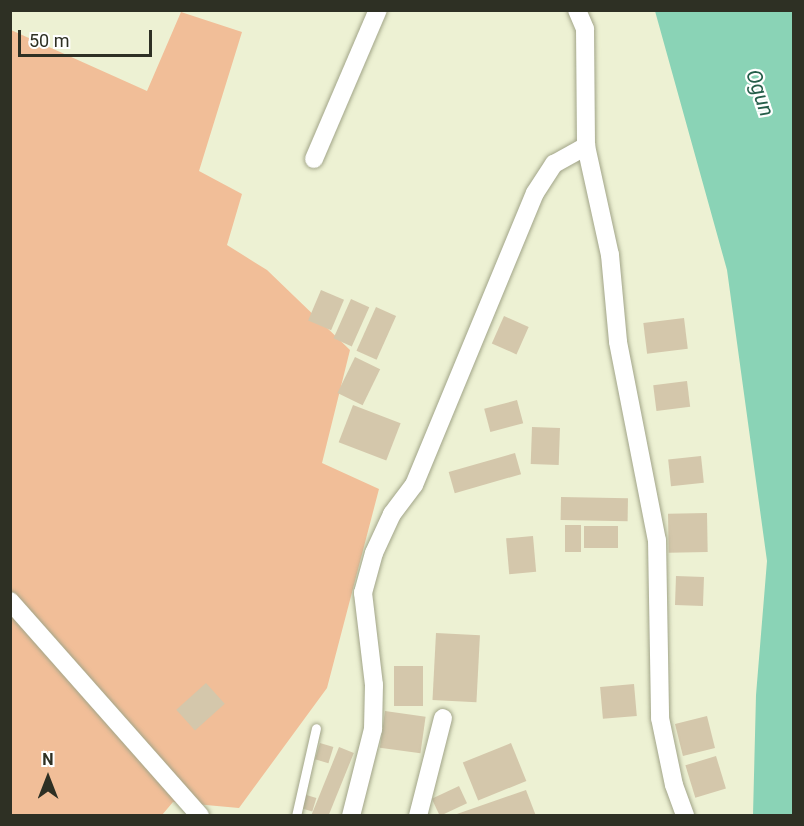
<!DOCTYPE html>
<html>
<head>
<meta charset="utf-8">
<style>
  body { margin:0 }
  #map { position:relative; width:804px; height:826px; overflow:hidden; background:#edf1d3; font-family:Roboto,sans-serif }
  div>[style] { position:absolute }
  .green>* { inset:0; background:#f1be98 }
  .water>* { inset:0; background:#8ad3b6 }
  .building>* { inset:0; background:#d4c7ab; transform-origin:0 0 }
  .roads { filter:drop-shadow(0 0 2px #a1a488) drop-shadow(0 0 2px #a1a488) }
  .lane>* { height:9px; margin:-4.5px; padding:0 4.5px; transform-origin:4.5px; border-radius:4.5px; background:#fff }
  .street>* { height:18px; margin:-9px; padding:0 9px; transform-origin:9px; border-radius:9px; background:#fff }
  span { translate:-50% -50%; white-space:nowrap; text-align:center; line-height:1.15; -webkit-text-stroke:4.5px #fff; paint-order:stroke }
  .water-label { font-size:21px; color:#245d49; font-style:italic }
  .frame { position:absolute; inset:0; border:12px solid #2e3024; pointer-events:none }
  .north { position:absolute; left:18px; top:748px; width:60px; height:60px; -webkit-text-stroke:4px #fff; paint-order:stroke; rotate:0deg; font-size:16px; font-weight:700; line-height:24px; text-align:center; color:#2e3024 }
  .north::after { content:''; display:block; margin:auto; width:21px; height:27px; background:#2e3024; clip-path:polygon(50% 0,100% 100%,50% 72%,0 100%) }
  .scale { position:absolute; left:18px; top:30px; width:134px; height:27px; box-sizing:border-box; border:3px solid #2e3024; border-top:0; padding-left:8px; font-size:18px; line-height:21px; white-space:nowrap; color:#2e3024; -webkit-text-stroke:4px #fff; paint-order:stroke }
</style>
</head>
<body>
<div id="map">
  <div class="green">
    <div style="clip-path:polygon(181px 12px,242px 32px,199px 171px,242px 194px,227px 245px,267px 270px,350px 350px,322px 463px,379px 489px,327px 688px,239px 808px,173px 802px,162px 815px,11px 816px,11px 30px,147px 91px)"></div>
  </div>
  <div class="water">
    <div style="clip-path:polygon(655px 11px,793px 11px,793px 815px,753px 815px,756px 695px,767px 561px,727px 270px)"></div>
  </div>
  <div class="building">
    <div style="left:321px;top:290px;width:25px;height:33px;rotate:23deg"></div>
    <div style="left:351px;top:299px;width:20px;height:43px;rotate:24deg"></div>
    <div style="left:376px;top:307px;width:22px;height:48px;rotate:24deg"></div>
    <div style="left:504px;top:316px;width:27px;height:30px;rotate:24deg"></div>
    <div style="left:684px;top:318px;width:31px;height:41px;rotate:83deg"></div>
    <div style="left:355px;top:357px;width:28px;height:40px;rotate:26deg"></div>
    <div style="left:687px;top:381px;width:26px;height:34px;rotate:83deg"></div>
    <div style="left:517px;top:400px;width:24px;height:34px;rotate:75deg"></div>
    <div style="left:353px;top:405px;width:51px;height:40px;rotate:21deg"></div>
    <div style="left:532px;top:427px;width:28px;height:37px;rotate:2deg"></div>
    <div style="left:515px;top:453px;width:22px;height:69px;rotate:74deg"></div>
    <div style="left:701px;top:456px;width:27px;height:33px;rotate:84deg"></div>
    <div style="left:561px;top:497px;width:67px;height:23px;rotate:1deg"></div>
    <div style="left:707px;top:513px;width:39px;height:39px;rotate:89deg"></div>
    <div style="left:565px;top:525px;width:16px;height:27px"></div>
    <div style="left:618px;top:526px;width:22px;height:34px;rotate:90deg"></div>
    <div style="left:533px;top:536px;width:36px;height:27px;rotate:85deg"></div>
    <div style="left:676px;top:576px;width:28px;height:29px;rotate:2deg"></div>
    <div style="left:436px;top:633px;width:44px;height:67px;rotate:3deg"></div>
    <div style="left:394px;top:666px;width:29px;height:40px"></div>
    <div style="left:206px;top:683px;width:28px;height:40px;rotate:48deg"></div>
    <div style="left:634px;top:684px;width:32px;height:34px;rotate:85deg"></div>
    <div style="left:385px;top:711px;width:41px;height:37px;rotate:8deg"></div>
    <div style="left:707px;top:716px;width:33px;height:33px;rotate:76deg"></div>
    <div style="left:320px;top:743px;width:14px;height:17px;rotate:17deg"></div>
    <div style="left:511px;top:743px;width:41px;height:52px;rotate:68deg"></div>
    <div style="left:339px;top:747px;width:16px;height:74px;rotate:22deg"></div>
    <div style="left:716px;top:756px;width:34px;height:32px;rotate:73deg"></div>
    <div style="left:459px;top:786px;width:19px;height:30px;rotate:65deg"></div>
    <div style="clip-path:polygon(526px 790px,536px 816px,454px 816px,454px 815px)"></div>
    <div style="left:303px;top:794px;width:14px;height:14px;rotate:17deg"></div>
  </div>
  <div class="roads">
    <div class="lane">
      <div style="left:296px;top:816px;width:90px;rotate:-77.2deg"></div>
    </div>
    <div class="street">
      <div style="left:577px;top:10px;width:21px;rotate:67deg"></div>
      <div style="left:585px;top:29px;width:117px;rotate:89.5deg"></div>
      <div style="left:586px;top:146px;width:112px;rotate:77.6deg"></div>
      <div style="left:610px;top:255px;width:87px;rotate:84.7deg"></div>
      <div style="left:618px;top:342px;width:202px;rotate:78.9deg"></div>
      <div style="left:657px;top:540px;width:178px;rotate:89deg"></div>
      <div style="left:660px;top:718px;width:68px;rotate:78.2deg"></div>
      <div style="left:674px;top:785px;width:33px;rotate:70deg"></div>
      <div style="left:314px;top:159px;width:162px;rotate:-66.8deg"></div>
      <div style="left:10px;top:601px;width:287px;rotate:48.5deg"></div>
      <div style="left:351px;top:816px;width:90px;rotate:-75.8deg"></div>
      <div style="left:373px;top:729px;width:44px;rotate:-88.7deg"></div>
      <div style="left:374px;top:685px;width:93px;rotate:-96.8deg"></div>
      <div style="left:363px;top:593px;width:41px;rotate:-74.6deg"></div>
      <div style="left:374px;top:553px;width:43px;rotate:-65.2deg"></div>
      <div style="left:392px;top:514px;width:36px;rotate:-53deg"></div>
      <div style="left:414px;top:485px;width:316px;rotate:-67.5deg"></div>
      <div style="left:535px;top:193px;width:35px;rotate:-57deg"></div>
      <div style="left:554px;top:164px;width:37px;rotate:-29deg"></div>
      <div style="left:418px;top:816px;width:101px;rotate:-75.7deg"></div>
    </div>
  </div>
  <div class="water-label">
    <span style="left:760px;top:93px;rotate:71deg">Ogun</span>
  </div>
  <div class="frame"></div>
  <div class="north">N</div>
  <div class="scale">50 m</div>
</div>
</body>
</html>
